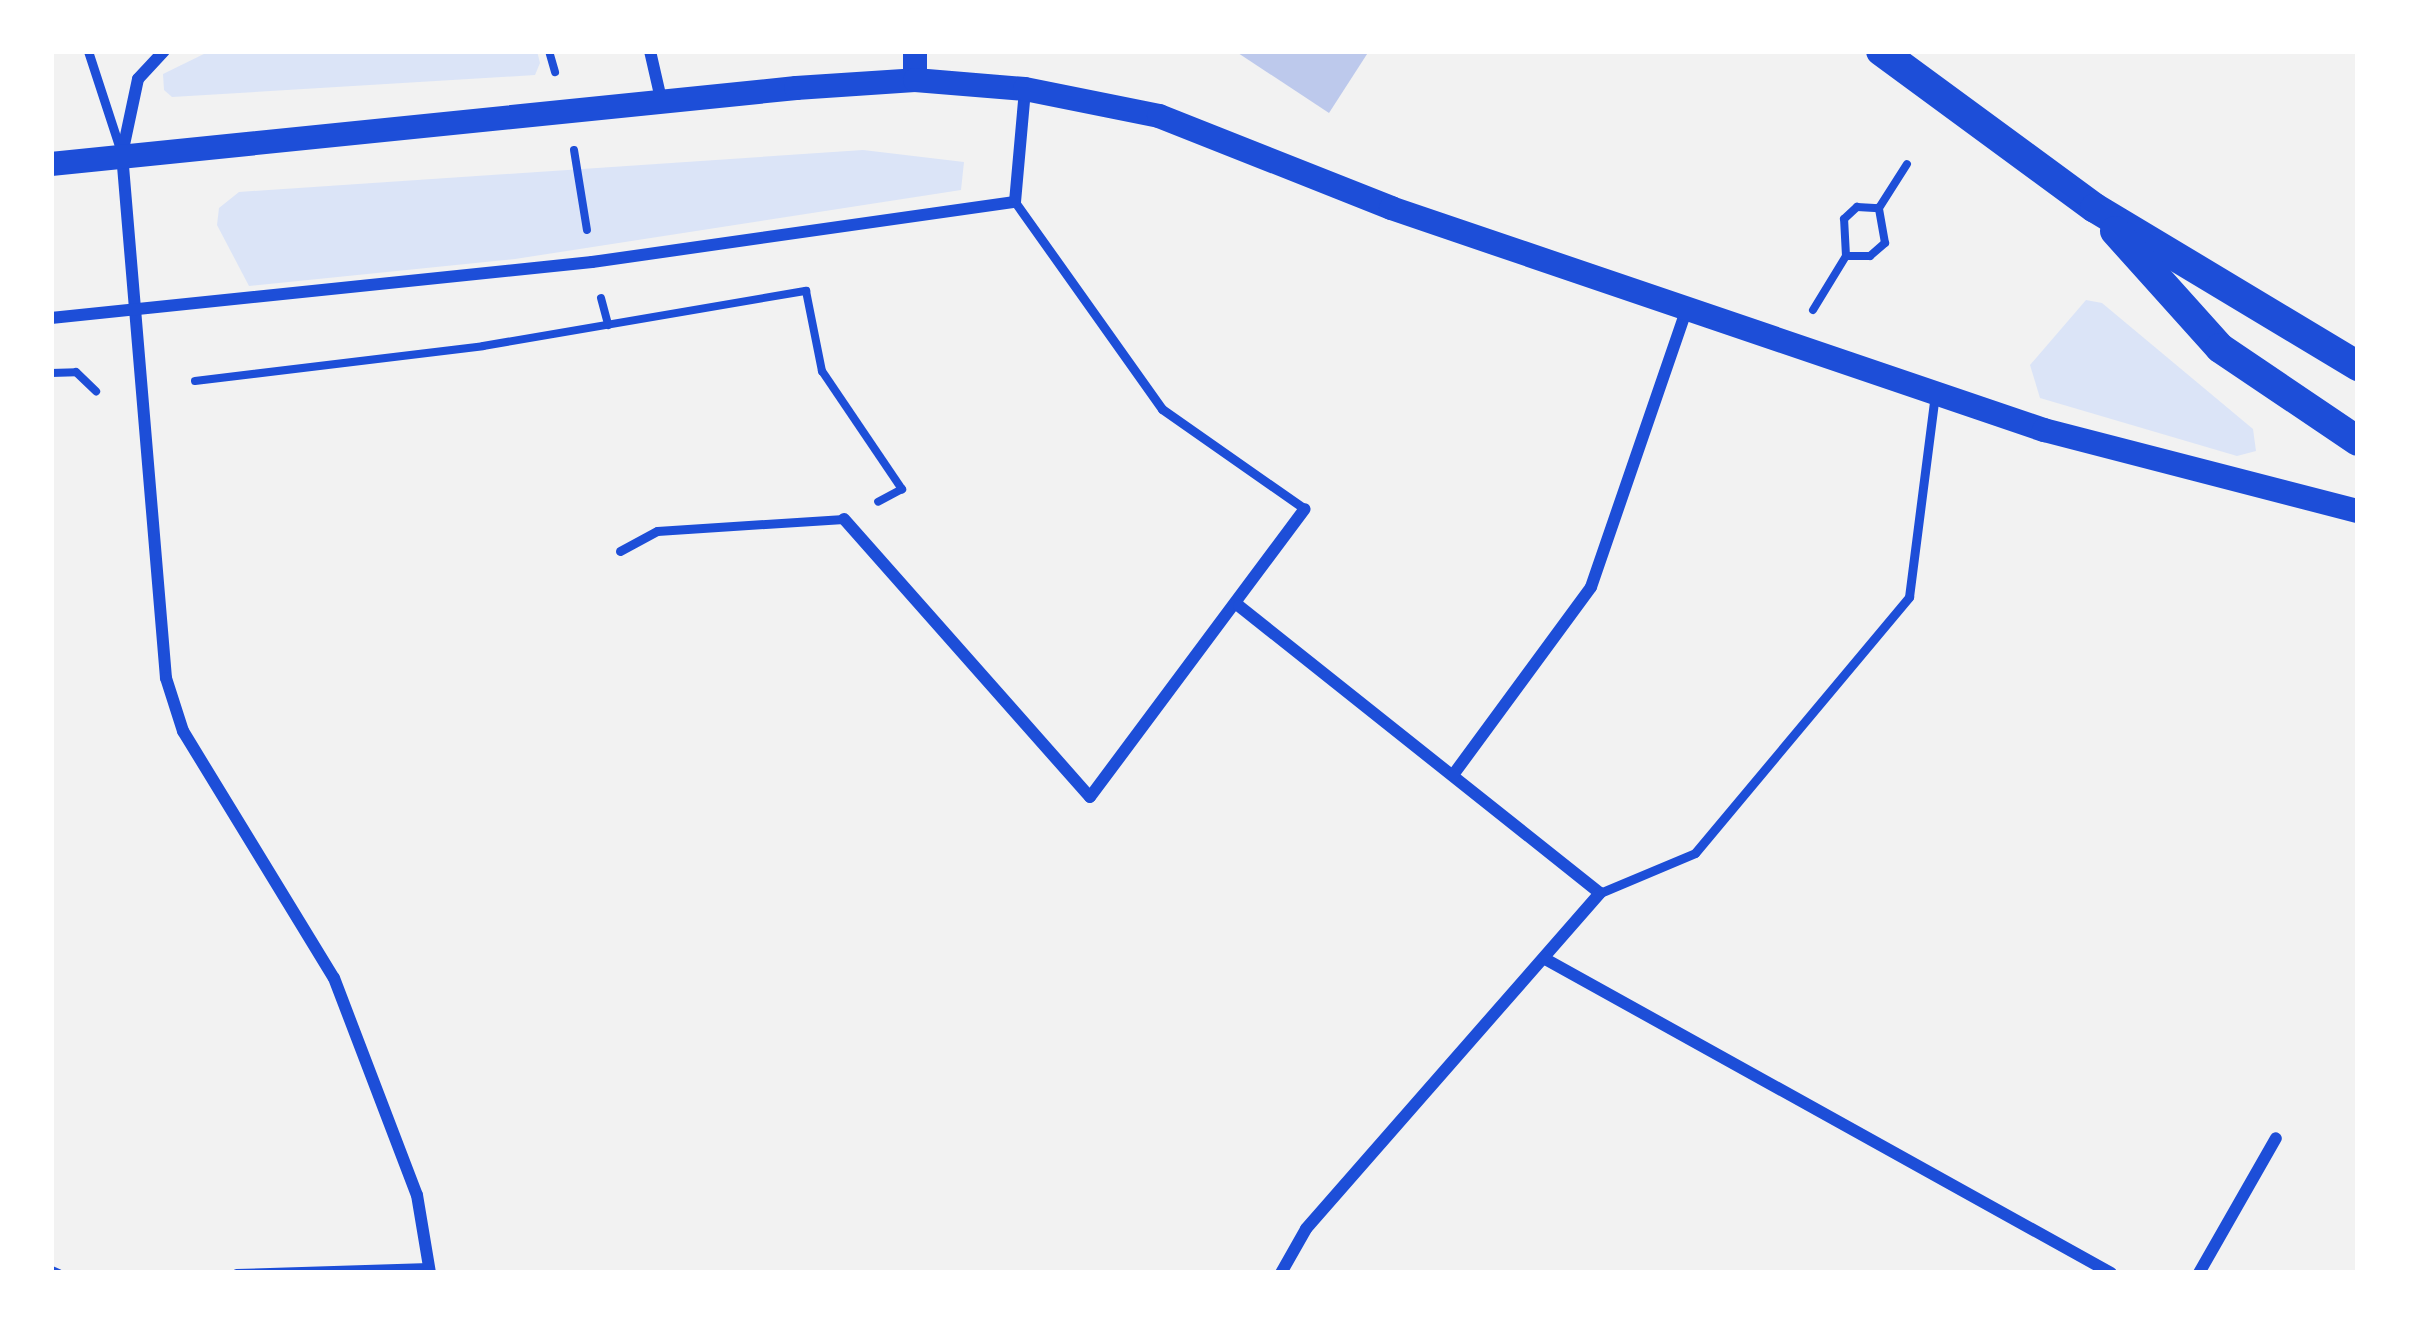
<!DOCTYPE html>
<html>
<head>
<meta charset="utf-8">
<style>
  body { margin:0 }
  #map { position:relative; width:2409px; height:1324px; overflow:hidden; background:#f2f2f2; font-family:Roboto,sans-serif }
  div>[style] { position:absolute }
  .green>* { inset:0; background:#dbe4f7 }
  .building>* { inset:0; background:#bdc9ec }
  .path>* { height:8px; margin:-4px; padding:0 4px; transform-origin:4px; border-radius:4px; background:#1d4ed8 }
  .service>* { height:9px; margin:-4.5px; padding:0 4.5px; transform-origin:4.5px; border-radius:4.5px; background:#1d4ed8 }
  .minor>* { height:12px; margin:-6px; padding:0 6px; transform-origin:6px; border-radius:6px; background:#1d4ed8 }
  .secondary>* { height:24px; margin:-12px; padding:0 12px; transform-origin:12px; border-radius:12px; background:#1d4ed8 }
  .primary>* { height:30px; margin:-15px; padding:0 15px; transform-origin:15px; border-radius:15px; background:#1d4ed8 }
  span { translate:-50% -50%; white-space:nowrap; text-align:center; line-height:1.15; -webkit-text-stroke:10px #fff; paint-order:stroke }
  .frame { position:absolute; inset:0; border:54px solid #fff; pointer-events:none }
</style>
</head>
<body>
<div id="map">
  <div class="green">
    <div style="clip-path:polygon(210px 51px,537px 51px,540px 63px,535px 75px,172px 97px,164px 90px,163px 74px)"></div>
    <div style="clip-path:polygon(863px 150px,964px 162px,961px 190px,515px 259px,249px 286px,217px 225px,219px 208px,239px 192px)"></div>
    <div style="clip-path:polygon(2086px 300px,2102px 303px,2253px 429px,2256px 451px,2237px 456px,2040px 398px,2030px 365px)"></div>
  </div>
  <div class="building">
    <div style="clip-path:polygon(1235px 51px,1369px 51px,1329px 113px)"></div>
  </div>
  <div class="path">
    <div style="left:549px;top:51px;width:22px;rotate:74deg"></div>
    <div style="left:574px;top:150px;width:81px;rotate:80.8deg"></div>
    <div style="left:1846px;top:256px;width:37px;rotate:-93deg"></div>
    <div style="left:1844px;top:219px;width:18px;rotate:-43deg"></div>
    <div style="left:1857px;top:207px;width:22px;rotate:3deg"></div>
    <div style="left:601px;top:298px;width:28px;rotate:75deg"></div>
    <div style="left:1813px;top:310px;width:63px;rotate:-58.6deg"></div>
    <div style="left:1846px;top:256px;width:24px"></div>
    <div style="left:1870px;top:256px;width:20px;rotate:-41deg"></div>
    <div style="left:1885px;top:243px;width:36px;rotate:-100deg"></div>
    <div style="left:1879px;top:208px;width:52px;rotate:-57.5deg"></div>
    <div style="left:51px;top:373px;width:25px;rotate:-2deg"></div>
    <div style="left:76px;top:372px;width:28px;rotate:44deg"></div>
    <div style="left:195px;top:381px;width:290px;rotate:-6.9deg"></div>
    <div style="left:483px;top:346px;width:328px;rotate:-9.7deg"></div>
    <div style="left:806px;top:291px;width:82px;rotate:78.7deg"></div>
    <div style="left:822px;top:371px;width:143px;rotate:55.9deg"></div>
    <div style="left:902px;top:489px;width:27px;rotate:152deg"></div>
  </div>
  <div class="service">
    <div style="left:88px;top:51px;width:103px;rotate:71.9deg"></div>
    <div style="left:1015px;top:202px;width:254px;rotate:54.6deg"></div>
    <div style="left:1162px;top:409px;width:174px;rotate:35deg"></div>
    <div style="left:620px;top:551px;width:42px;rotate:-28.4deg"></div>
    <div style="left:657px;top:531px;width:187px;rotate:-3.7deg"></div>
    <div style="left:1600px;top:893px;width:103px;rotate:-22.8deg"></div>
    <div style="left:1695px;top:853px;width:334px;rotate:-50.1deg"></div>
    <div style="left:1909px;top:597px;width:206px;rotate:-82.7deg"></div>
    <div style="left:51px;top:1270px;width:8px;rotate:23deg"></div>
    <div style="left:236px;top:1273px;width:193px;rotate:-1.8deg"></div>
  </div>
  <div class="minor">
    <div style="left:164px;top:51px;width:38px;rotate:133deg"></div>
    <div style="left:138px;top:79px;width:77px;rotate:102deg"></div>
    <div style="left:122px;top:154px;width:526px;rotate:85.2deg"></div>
    <div style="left:166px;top:678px;width:56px;rotate:72.2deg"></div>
    <div style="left:183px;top:731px;width:289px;rotate:58.6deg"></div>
    <div style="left:334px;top:978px;width:232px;rotate:69.1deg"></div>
    <div style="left:417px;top:1195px;width:79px;rotate:80.5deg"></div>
    <div style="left:650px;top:51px;width:49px;rotate:77.1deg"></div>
    <div style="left:51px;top:318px;width:544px;rotate:-5.91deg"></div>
    <div style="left:592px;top:262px;width:427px;rotate:-8.1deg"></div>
    <div style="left:1015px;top:202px;width:113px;rotate:-84.9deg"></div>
    <div style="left:844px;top:519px;width:371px;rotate:48.5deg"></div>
    <div style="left:1090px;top:797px;width:359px;rotate:-53.3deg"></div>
    <div style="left:1239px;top:606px;width:461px;rotate:38.5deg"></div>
    <div style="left:1600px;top:893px;width:446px;rotate:131.2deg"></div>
    <div style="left:1306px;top:1229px;width:51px;rotate:119.6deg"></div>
    <div style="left:1453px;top:775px;width:233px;rotate:-53.7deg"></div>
    <div style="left:1591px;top:587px;width:295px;rotate:-71deg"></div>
    <div style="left:1547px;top:960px;width:645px;rotate:29.03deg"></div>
    <div style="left:2199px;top:1273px;width:155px;rotate:-60.3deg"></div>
  </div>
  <div class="secondary">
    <div style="left:915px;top:51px;width:29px;rotate:90deg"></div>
    <div style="left:51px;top:164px;width:749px;rotate:-5.82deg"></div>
    <div style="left:796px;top:88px;width:119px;rotate:-3.8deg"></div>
    <div style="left:915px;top:80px;width:110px;rotate:4.7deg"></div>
    <div style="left:1025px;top:89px;width:137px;rotate:11.4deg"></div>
    <div style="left:1159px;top:116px;width:250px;rotate:21.6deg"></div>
    <div style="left:1391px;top:208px;width:690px;rotate:18.78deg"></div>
    <div style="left:2044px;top:430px;width:324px;rotate:14.5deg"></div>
  </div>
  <div class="primary">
    <div style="left:1881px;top:51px;width:265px;rotate:36.3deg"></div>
    <div style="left:2095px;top:208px;width:307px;rotate:31deg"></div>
    <div style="left:2115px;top:231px;width:157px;rotate:48.1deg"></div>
    <div style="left:2220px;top:348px;width:166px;rotate:34deg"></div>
  </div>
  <div class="frame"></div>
</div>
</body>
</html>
